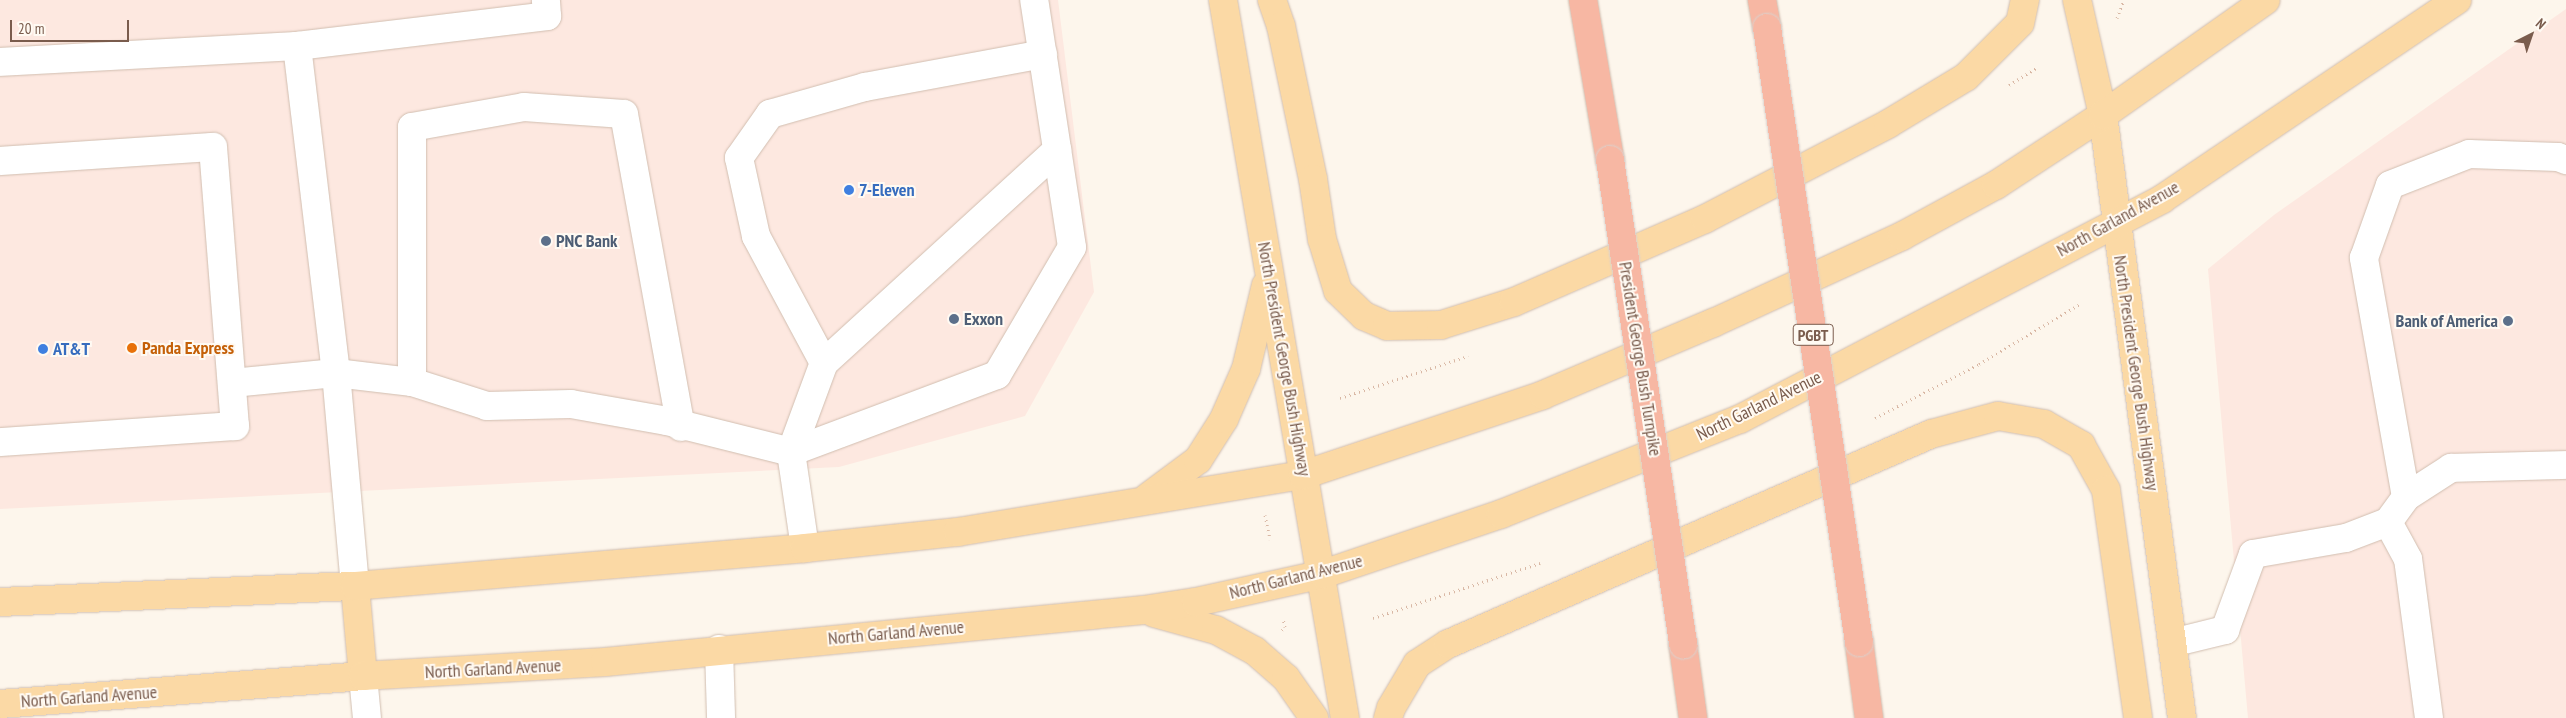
<!DOCTYPE html>
<html>
<head>
<meta charset="utf-8">
<style>
  body { margin:0 }
  #map { position:relative; width:2566px; height:718px; overflow:hidden; background:#fdf6ec; font-family:"PT Sans Narrow",sans-serif }
  div>[style] { position:absolute }
  .commercial>* { inset:0; background:#fde8e0 }
  .path>* { height:3px; margin-top:-1.5px; transform-origin:0; background:repeating-linear-gradient(90deg,#d9b8a5 0 1px,transparent 0 5px) }
  .roads { filter:drop-shadow(0 0 1px #d1beb0) drop-shadow(0 0 1px #d1beb0) }
  .minor>* { height:28px; margin:-14px; padding:0 14px; transform-origin:14px; border-radius:14px; background:#fff }
  .major>* { height:28px; margin:-14px; padding:0 14px; transform-origin:14px; border-radius:14px; background:#fbd9a5 }
  .highway>* { height:28px; margin:-14px; padding:0 14px; transform-origin:14px; border-radius:14px; background:#f7b7a3 }
  .bridges { filter:drop-shadow(0 0 1px #dad1cd) drop-shadow(0 0 1px #dad1cd) }
  .highway-bridge>* { height:28px; margin:-14px; padding:0 14px; transform-origin:14px; border-radius:14px; background:#f7b7a3 }
  .dots>* { width:14px; height:14px; translate:-50% -50%; box-sizing:border-box; border:2px solid #fffaf3; border-radius:50% }
  span { translate:-50% -50%; white-space:nowrap; text-align:center; line-height:1.15; -webkit-text-stroke:4px #fffaf3; paint-order:stroke }
  .shield-label span { padding:1px 4px; background:#fffaf3; border:1px solid; border-radius:4px; -webkit-text-stroke-width:0 }
  .shield-label { font-size:16px; color:#7a5c4d; font-weight:700 }
  .shop-label { font-size:18px; color:#366cbe; font-weight:700 }
  .left { translate:0 -50%; text-align:left }
  .street-label { font-size:18px; color:#7a5c4d }
  .service-label { font-size:18px; color:#4e5e75; font-weight:700 }
  .right { translate:-100% -50%; text-align:right }
  .food-label { font-size:18px; color:#c56008; font-weight:700 }
  .north { position:absolute; left:2506px; top:10px; width:50px; height:50px; -webkit-text-stroke:4px #fffaf3; paint-order:stroke; rotate:41deg; font-size:14px; font-weight:700; line-height:20px; text-align:center; color:#7a5c4d }
  .north::after { content:''; display:block; margin:auto; width:18px; height:22px; background:#7a5c4d; clip-path:polygon(50% 0,100% 100%,50% 72%,0 100%) }
  .scale { position:absolute; left:10px; top:20px; width:119px; height:22px; box-sizing:border-box; border:2px solid #7a5c4d; border-top:0; padding-left:6px; font-size:15px; line-height:18px; white-space:nowrap; color:#7a5c4d; -webkit-text-stroke:4px #fffaf3; paint-order:stroke }
</style>
</head>
<body>
<div id="map">
  <div class="commercial">
    <div style="clip-path:polygon(0 0,1058px 0,1094px 292px,1025px 416px,839px 467px,0 509px)"></div>
    <div style="clip-path:polygon(2566px 9px,2566px 718px,2248px 718px,2208px 269px,2274px 215px)"></div>
  </div>
  <div class="path">
    <div style="left:2117px;top:18px;width:19px;rotate:-69deg"></div>
    <div style="left:2009px;top:85px;width:34px;rotate:-32deg"></div>
    <div style="left:1340px;top:398px;width:135px;rotate:-18.2deg"></div>
    <div style="left:1875px;top:418px;width:117px;rotate:-27.4deg"></div>
    <div style="left:1979px;top:364px;width:117px;rotate:-30.7deg"></div>
    <div style="left:1265px;top:515px;width:25px;rotate:78deg"></div>
    <div style="left:1373px;top:618px;width:176px;rotate:-18.2deg"></div>
    <div style="left:1282px;top:630px;width:4px;rotate:-45deg"></div>
    <div style="left:1285px;top:627px;width:9px;rotate:-103deg"></div>
  </div>
  <div class="roads">
    <div class="minor">
      <div style="left:297px;top:46px;width:329px;rotate:83.2deg"></div>
      <div style="left:336px;top:373px;width:214px;rotate:84.9deg"></div>
      <div style="left:0;top:62px;width:297px;rotate:-3.1deg"></div>
      <div style="left:297px;top:46px;width:252px;rotate:-6.8deg"></div>
      <div style="left:547px;top:16px;width:16px;rotate:-94deg"></div>
      <div style="left:0;top:161px;width:213px;rotate:-3.8deg"></div>
      <div style="left:213px;top:147px;width:280px;rotate:85.5deg"></div>
      <div style="left:235px;top:426px;width:236px;rotate:176.1deg"></div>
      <div style="left:824px;top:363px;width:144px;rotate:-118.2deg"></div>
      <div style="left:756px;top:236px;width:80px;rotate:-102.3deg"></div>
      <div style="left:739px;top:158px;width:54px;rotate:-54.8deg"></div>
      <div style="left:770px;top:114px;width:99px;rotate:-15.9deg"></div>
      <div style="left:865px;top:87px;width:181px;rotate:-10.5deg"></div>
      <div style="left:412px;top:382px;width:255px;rotate:-90deg"></div>
      <div style="left:412px;top:127px;width:114px;rotate:-10.1deg"></div>
      <div style="left:524px;top:107px;width:100px;rotate:4deg"></div>
      <div style="left:624px;top:114px;width:318px;rotate:79.7deg"></div>
      <div style="left:232px;top:383px;width:104px;rotate:-5.5deg"></div>
      <div style="left:336px;top:373px;width:77px;rotate:6.8deg"></div>
      <div style="left:412px;top:382px;width:79px;rotate:17.7deg"></div>
      <div style="left:487px;top:406px;width:84px;rotate:-1.4deg"></div>
      <div style="left:571px;top:404px;width:97px;rotate:10deg"></div>
      <div style="left:667px;top:421px;width:128px;rotate:14deg"></div>
      <div style="left:791px;top:452px;width:97px;rotate:81.7deg"></div>
      <div style="left:791px;top:452px;width:220px;rotate:-20.5deg"></div>
      <div style="left:997px;top:375px;width:148px;rotate:-59.6deg"></div>
      <div style="left:1072px;top:247px;width:250px;rotate:-98.7deg"></div>
      <div style="left:791px;top:452px;width:95px;rotate:-69.7deg"></div>
      <div style="left:824px;top:363px;width:316px;rotate:-42.4deg"></div>
      <div style="left:2406px;top:497px;width:243px;rotate:-100deg"></div>
      <div style="left:2364px;top:258px;width:77px;rotate:-70.4deg"></div>
      <div style="left:2390px;top:185px;width:85px;rotate:-21.4deg"></div>
      <div style="left:2469px;top:154px;width:89px;rotate:1.9deg"></div>
      <div style="left:2558px;top:157px;width:9px;rotate:21deg"></div>
      <div style="left:2172px;top:643px;width:55px;rotate:-13.8deg"></div>
      <div style="left:2225px;top:630px;width:81px;rotate:-69.8deg"></div>
      <div style="left:2253px;top:554px;width:94px;rotate:-9.8deg"></div>
      <div style="left:2346px;top:538px;width:45px;rotate:-20.9deg"></div>
      <div style="left:719px;top:649px;width:69px;rotate:88.3deg"></div>
      <div style="left:363px;top:676px;width:42px;rotate:84.6deg"></div>
      <div style="left:2429px;top:718px;width:160px;rotate:-97.5deg"></div>
      <div style="left:2408px;top:559px;width:42px;rotate:-118.4deg"></div>
      <div style="left:2388px;top:522px;width:31px;rotate:-54deg"></div>
      <div style="left:2406px;top:497px;width:54px;rotate:-32.8deg"></div>
      <div style="left:2451px;top:468px;width:115px;rotate:-1.5deg"></div>
    </div>
    <div class="major">
      <div style="left:1223px;top:0;width:728px;rotate:80.36deg"></div>
      <div style="left:1272px;top:0;width:28px;rotate:71deg"></div>
      <div style="left:1281px;top:26px;width:156px;rotate:78.2deg"></div>
      <div style="left:1313px;top:179px;width:61px;rotate:81.5deg"></div>
      <div style="left:1322px;top:239px;width:54px;rotate:72.9deg"></div>
      <div style="left:1338px;top:291px;width:36px;rotate:44deg"></div>
      <div style="left:1364px;top:316px;width:25px;rotate:23deg"></div>
      <div style="left:1387px;top:326px;width:54px;rotate:-1.1deg"></div>
      <div style="left:1441px;top:325px;width:77px;rotate:-17.5deg"></div>
      <div style="left:1514px;top:302px;width:208px;rotate:-23.5deg"></div>
      <div style="left:1705px;top:219px;width:206px;rotate:-27.4deg"></div>
      <div style="left:1888px;top:124px;width:91px;rotate:-31.1deg"></div>
      <div style="left:1966px;top:77px;width:76px;rotate:-45deg"></div>
      <div style="left:2020px;top:23px;width:24px;rotate:-78deg"></div>
      <div style="left:2077px;top:0;width:118px;rotate:77.3deg"></div>
      <div style="left:2103px;top:115px;width:608px;rotate:82.54deg"></div>
      <div style="left:1148px;top:497px;width:62px;rotate:-36.5deg"></div>
      <div style="left:1198px;top:460px;width:49px;rotate:-57.6deg"></div>
      <div style="left:1224px;top:419px;width:55px;rotate:-66.3deg"></div>
      <div style="left:1246px;top:369px;width:86px;rotate:-76.6deg"></div>
      <div style="left:355px;top:586px;width:90px;rotate:84.9deg"></div>
      <div style="left:0;top:602px;width:355px;rotate:-2.6deg"></div>
      <div style="left:355px;top:586px;width:452px;rotate:-4.8deg"></div>
      <div style="left:805px;top:548px;width:154px;rotate:-6deg"></div>
      <div style="left:958px;top:532px;width:350px;rotate:-9.4deg"></div>
      <div style="left:1303px;top:475px;width:253px;rotate:-18.4deg"></div>
      <div style="left:1543px;top:395px;width:185px;rotate:-23deg"></div>
      <div style="left:1713px;top:323px;width:208px;rotate:-24.7deg"></div>
      <div style="left:1902px;top:236px;width:107px;rotate:-28.5deg"></div>
      <div style="left:1996px;top:185px;width:128px;rotate:-33.2deg"></div>
      <div style="left:2103px;top:115px;width:199px;rotate:-35.2deg"></div>
      <div style="left:1154px;top:613px;width:64px;rotate:15.3deg"></div>
      <div style="left:1216px;top:630px;width:44px;rotate:28.3deg"></div>
      <div style="left:1255px;top:651px;width:41px;rotate:41.1deg"></div>
      <div style="left:1286px;top:678px;width:49px;rotate:55deg"></div>
      <div style="left:0;top:704px;width:364px;rotate:-4.4deg"></div>
      <div style="left:363px;top:676px;width:242px;rotate:-3.3deg"></div>
      <div style="left:605px;top:662px;width:541px;rotate:-5.52deg"></div>
      <div style="left:1143px;top:610px;width:54px;rotate:-8.6deg"></div>
      <div style="left:1196px;top:602px;width:130px;rotate:-12.4deg"></div>
      <div style="left:1323px;top:574px;width:188px;rotate:-18.6deg"></div>
      <div style="left:1501px;top:514px;width:257px;rotate:-21.7deg"></div>
      <div style="left:1740px;top:419px;width:476px;rotate:-27.5deg"></div>
      <div style="left:2162px;top:199px;width:356px;rotate:-34deg"></div>
      <div style="left:1388px;top:718px;width:10px;rotate:-73deg"></div>
      <div style="left:1391px;top:708px;width:51px;rotate:-59.4deg"></div>
      <div style="left:1417px;top:664px;width:37px;rotate:-33deg"></div>
      <div style="left:1448px;top:644px;width:527px;rotate:-23.5deg"></div>
      <div style="left:1931px;top:434px;width:69px;rotate:-15deg"></div>
      <div style="left:1998px;top:416px;width:47px;rotate:9.9deg"></div>
      <div style="left:2044px;top:424px;width:43px;rotate:29.6deg"></div>
      <div style="left:2081px;top:445px;width:51px;rotate:60.9deg"></div>
      <div style="left:2106px;top:490px;width:230px;rotate:82deg"></div>
    </div>
    <div class="highway">
      <div style="left:1583px;top:0;width:162px;rotate:80.4deg"></div>
      <div style="left:1762px;top:0;width:28px;rotate:80deg"></div>
      <div style="left:1859px;top:642px;width:77px;rotate:82.5deg"></div>
      <div style="left:1683px;top:645px;width:74px;rotate:82.2deg"></div>
    </div>
  </div>
  <div class="bridges">
    <div class="highway-bridge">
      <div style="left:1767px;top:28px;width:621px;rotate:81.48deg"></div>
      <div style="left:1610px;top:160px;width:490px;rotate:81.4deg"></div>
    </div>
  </div>
  <div class="dots">
    <div style="left:849px;top:190px;background:#3f7fe0"></div>
    <div style="left:546px;top:241px;background:#5c6f8a"></div>
    <div style="left:954px;top:319px;background:#5c6f8a"></div>
    <div style="left:2508px;top:321px;background:#5c6f8a"></div>
    <div style="left:132px;top:348px;background:#e8710a"></div>
    <div style="left:43px;top:349px;background:#3f7fe0"></div>
  </div>
  <div class="shield-label">
    <span style="left:1813px;top:335px">PGBT</span>
  </div>
  <div class="shop-label">
    <span class="left" style="left:859px;top:190px">7-Eleven</span>
    <span class="left" style="left:53px;top:349px">AT&amp;T</span>
  </div>
  <div class="street-label">
    <span style="left:2118px;top:219px;rotate:-29deg">North Garland Avenue</span>
    <span style="left:1284px;top:359px;rotate:80deg">North President George Bush Highway</span>
    <span style="left:1640px;top:359px;rotate:81deg">President George Bush Turnpike</span>
    <span style="left:2136px;top:373px;rotate:82deg">North President George Bush Highway</span>
    <span style="left:1759px;top:406px;rotate:-26deg">North Garland Avenue</span>
    <span style="left:1296px;top:577px;rotate:-14deg">North Garland Avenue</span>
    <span style="left:896px;top:633px;rotate:-5deg">North Garland Avenue</span>
    <span style="left:493px;top:669px;rotate:-3deg">North Garland Avenue</span>
    <span style="left:89px;top:697px;rotate:-4deg">North Garland Avenue</span>
  </div>
  <div class="service-label">
    <span class="left" style="left:556px;top:241px">PNC Bank</span>
    <span class="left" style="left:964px;top:319px">Exxon</span>
    <span class="right" style="left:2498px;top:321px">Bank of America</span>
  </div>
  <div class="food-label">
    <span class="left" style="left:142px;top:348px">Panda Express</span>
  </div>
  <div class="north">N</div>
  <div class="scale">20 m</div>
</div>
</body>
</html>
